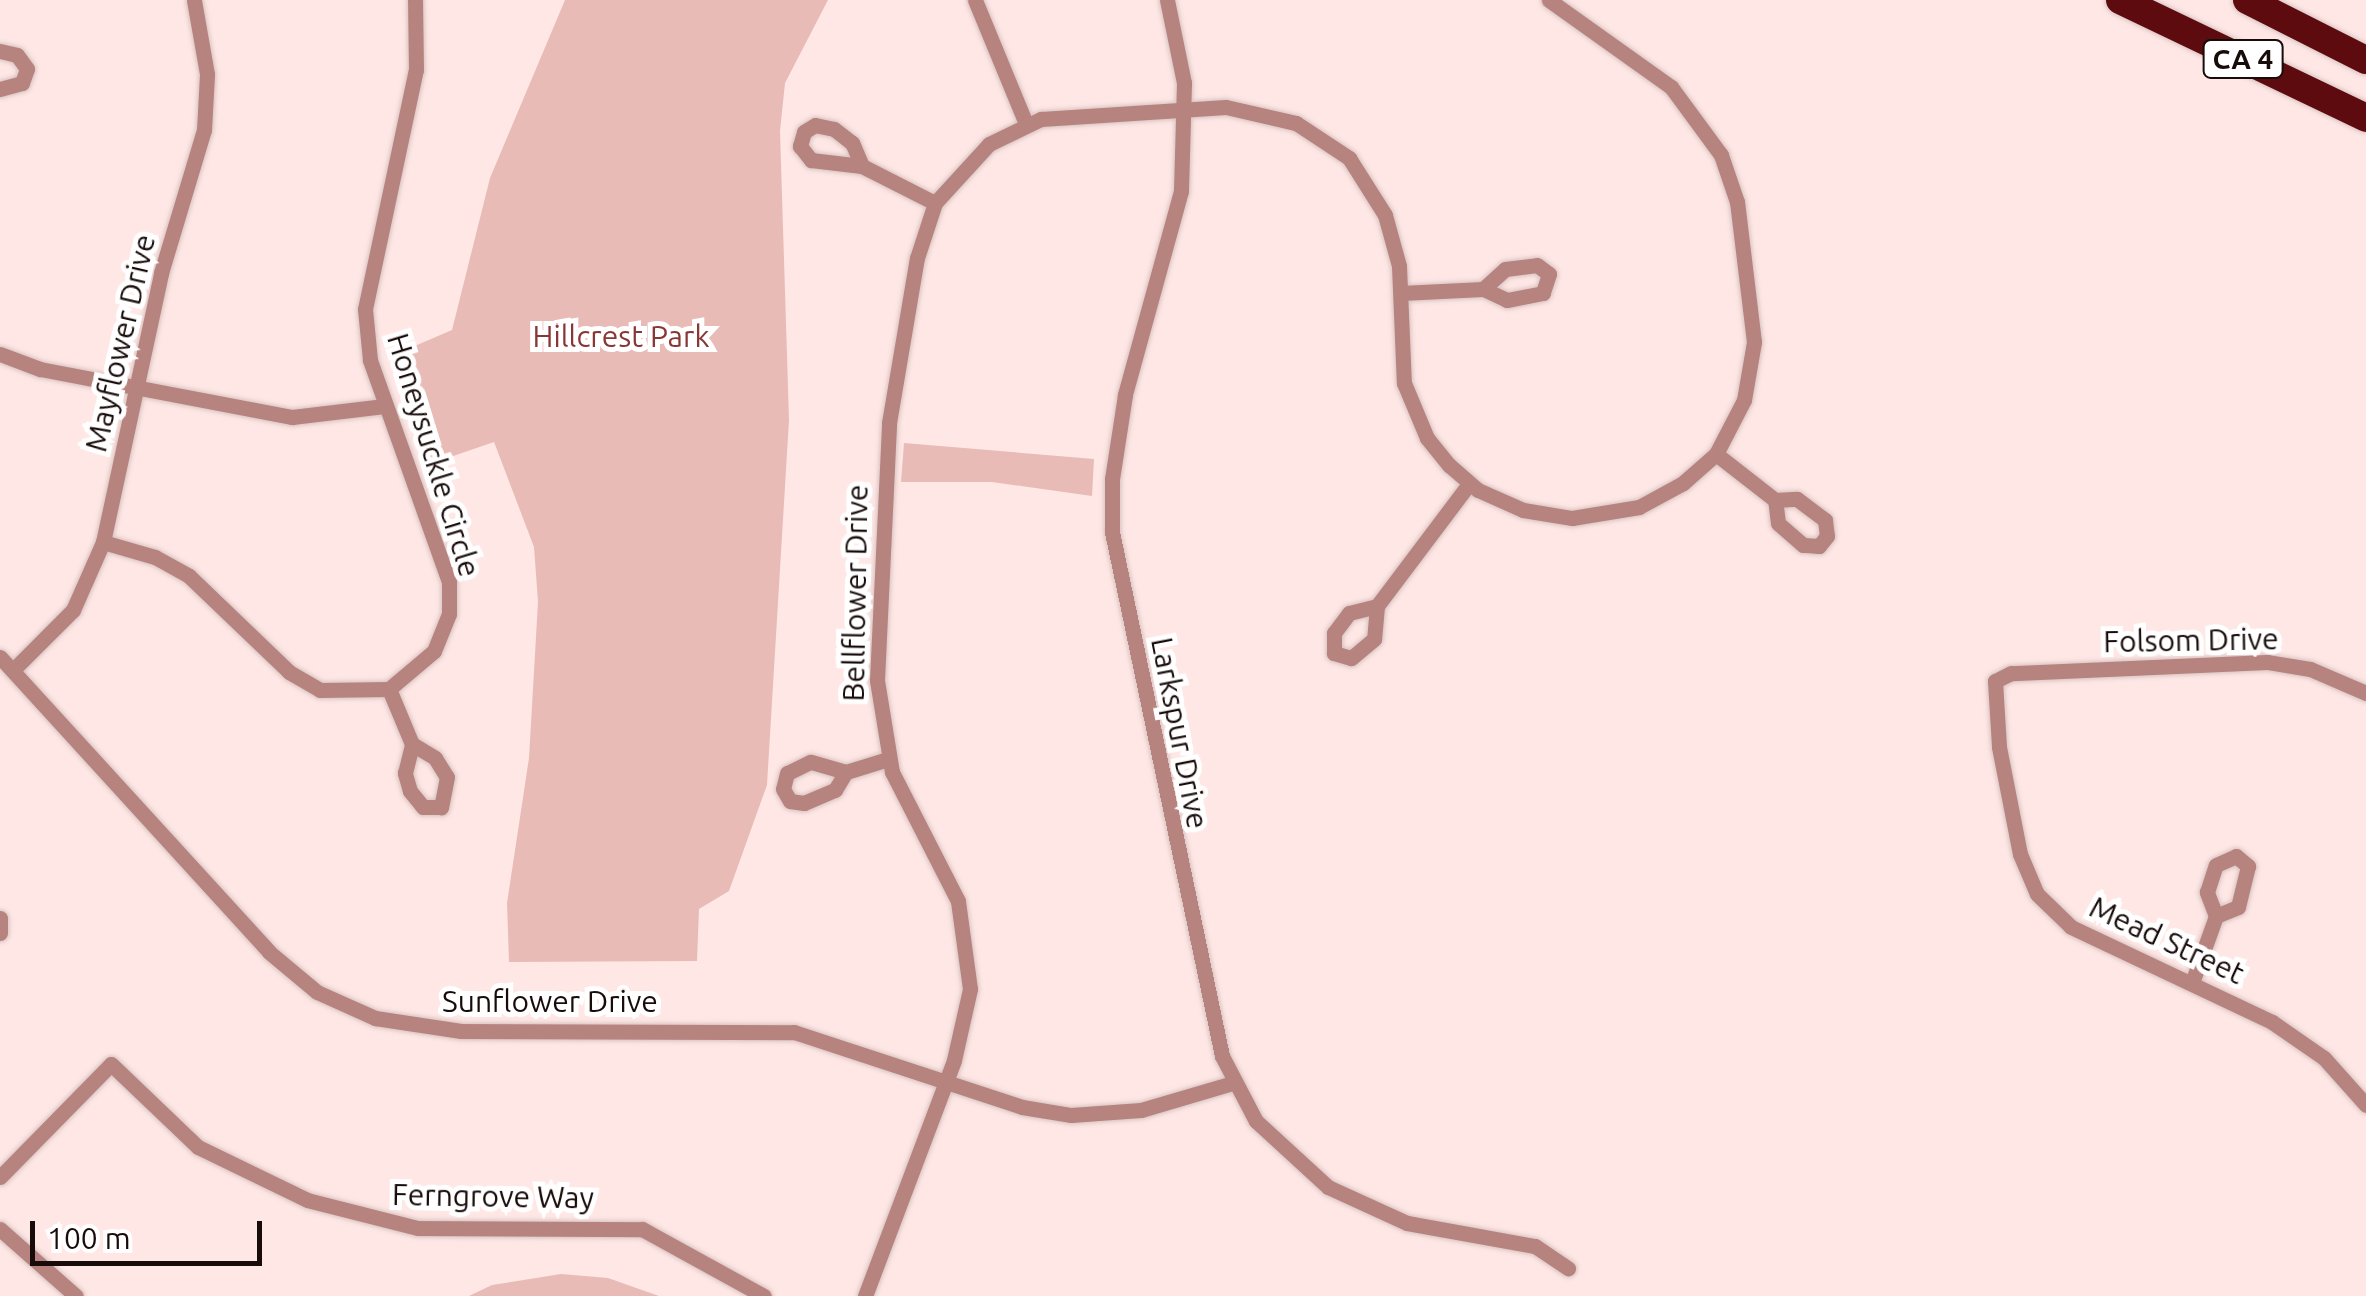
<!DOCTYPE html>
<html>
<head>
<meta charset="utf-8">
<style>
  body { margin:0 }
  #map { position:relative; width:2366px; height:1296px; overflow:hidden; background:#fee7e5; font-family:Ubuntu,sans-serif }
  div>[style] { position:absolute }
  .green>* { inset:0; background:#e8bbb7 }
  .roads { filter:drop-shadow(0 0 2px #d9c4c2) drop-shadow(0 0 2px #d9c4c2) }
  .minor>* { height:15px; margin:-7.5px; padding:0 7.5px; transform-origin:7.5px; border-radius:7.5px; background:#b7837f }
  .motorway>* { height:28px; margin:-14px; padding:0 14px; transform-origin:14px; border-radius:14px; background:#5e0b10 }
  span { translate:-50% -50%; white-space:nowrap; text-align:center; line-height:1.15; -webkit-text-stroke:10px #fff; paint-order:stroke }
  .shield-label span { padding:2px 8px; background:#fff; border:2px solid; border-radius:8px; -webkit-text-stroke-width:0 }
  .shield-label { font-size:28px; color:#180c0b; font-weight:700 }
  .park-label { font-size:30px; color:#893735 }
  .street-label { font-size:30px; color:#180c0b }
  .scale { position:absolute; left:30px; top:1221px; width:232px; height:45px; box-sizing:border-box; border:5px solid #180c0b; border-top:0; padding-left:12px; font-size:30px; line-height:35px; white-space:nowrap; color:#180c0b; -webkit-text-stroke:8px #fff; paint-order:stroke }
</style>
</head>
<body>
<div id="map">
  <div class="green">
    <div style="clip-path:polygon(565px 0,828px 0,785px 83px,780px 131px,789px 420px,767px 785px,729px 891px,699px 909px,697px 961px,509px 962px,507px 903px,529px 758px,538px 602px,534px 547px,494px 442px,427px 465px,389px 357px,452px 330px,490px 178px)"></div>
    <div style="clip-path:polygon(904px 443px,1094px 459px,1092px 496px,992px 482px,901px 482px)"></div>
    <div style="clip-path:polygon(561px 1274px,608px 1278px,659px 1296px,469px 1296px,492px 1285px)"></div>
  </div>
  <div class="roads">
    <div class="minor">
      <div style="left:975px;top:0;width:134px;rotate:67.6deg"></div>
      <div style="left:1167px;top:0;width:85px;rotate:78.4deg"></div>
      <div style="left:1184px;top:83px;width:108px;rotate:91.6deg"></div>
      <div style="left:1181px;top:191px;width:212px;rotate:105.4deg"></div>
      <div style="left:1125px;top:395px;width:85px;rotate:98.8deg"></div>
      <div style="left:1112px;top:479px;width:53px;rotate:90deg"></div>
      <div style="left:1112px;top:532px;width:535px;rotate:78.14deg"></div>
      <div style="left:1222px;top:1056px;width:73px;rotate:62.4deg"></div>
      <div style="left:1256px;top:1121px;width:98px;rotate:42.5deg"></div>
      <div style="left:1328px;top:1187px;width:87px;rotate:24.5deg"></div>
      <div style="left:1407px;top:1223px;width:130px;rotate:10.2deg"></div>
      <div style="left:1535px;top:1246px;width:40px;rotate:34deg"></div>
      <div style="left:0;top:51px;width:17px;rotate:13deg"></div>
      <div style="left:17px;top:55px;width:17px;rotate:54deg"></div>
      <div style="left:27px;top:69px;width:15px;rotate:110deg"></div>
      <div style="left:22px;top:83px;width:23px;rotate:165deg"></div>
      <div style="left:862px;top:166px;width:25px;rotate:-113deg"></div>
      <div style="left:852px;top:143px;width:23px;rotate:-142deg"></div>
      <div style="left:834px;top:129px;width:19px;rotate:-168deg"></div>
      <div style="left:815px;top:125px;width:13px;rotate:148deg"></div>
      <div style="left:804px;top:132px;width:15px;rotate:106deg"></div>
      <div style="left:800px;top:146px;width:18px;rotate:52deg"></div>
      <div style="left:811px;top:160px;width:51px;rotate:6.7deg"></div>
      <div style="left:862px;top:166px;width:82px;rotate:26.9deg"></div>
      <div style="left:1537px;top:265px;width:15px;rotate:37deg"></div>
      <div style="left:1549px;top:274px;width:20px;rotate:108deg"></div>
      <div style="left:1543px;top:293px;width:37px;rotate:169deg"></div>
      <div style="left:1507px;top:300px;width:26px;rotate:-155deg"></div>
      <div style="left:1483px;top:289px;width:30px;rotate:-42deg"></div>
      <div style="left:1505px;top:269px;width:32px;rotate:-7deg"></div>
      <div style="left:1401px;top:293px;width:82px;rotate:-2.8deg"></div>
      <div style="left:0;top:354px;width:43px;rotate:20.6deg"></div>
      <div style="left:40px;top:369px;width:257px;rotate:10.8deg"></div>
      <div style="left:292px;top:417px;width:93px;rotate:-6.8deg"></div>
      <div style="left:1716px;top:454px;width:75px;rotate:37.9deg"></div>
      <div style="left:1797px;top:499px;width:35px;rotate:37deg"></div>
      <div style="left:1825px;top:520px;width:16px;rotate:83deg"></div>
      <div style="left:1827px;top:536px;width:13px;rotate:129deg"></div>
      <div style="left:1819px;top:546px;width:16px;rotate:-176deg"></div>
      <div style="left:1803px;top:545px;width:33px;rotate:-139deg"></div>
      <div style="left:1778px;top:523px;width:23px;rotate:-97deg"></div>
      <div style="left:1775px;top:500px;width:22px;rotate:-3deg"></div>
      <div style="left:103px;top:542px;width:54px;rotate:16.1deg"></div>
      <div style="left:155px;top:557px;width:39px;rotate:29deg"></div>
      <div style="left:189px;top:576px;width:139px;rotate:43.8deg"></div>
      <div style="left:289px;top:672px;width:36px;rotate:30deg"></div>
      <div style="left:320px;top:690px;width:69px;rotate:-0.8deg"></div>
      <div style="left:389px;top:689px;width:59px;rotate:-40.2deg"></div>
      <div style="left:434px;top:651px;width:40px;rotate:-68deg"></div>
      <div style="left:449px;top:614px;width:32px;rotate:-90deg"></div>
      <div style="left:449px;top:582px;width:236px;rotate:-109.6deg"></div>
      <div style="left:370px;top:360px;width:51px;rotate:-95.6deg"></div>
      <div style="left:365px;top:309px;width:244px;rotate:-78deg"></div>
      <div style="left:416px;top:70px;width:70px;rotate:-90.8deg"></div>
      <div style="left:1377px;top:606px;width:33px;rotate:95deg"></div>
      <div style="left:1374px;top:639px;width:30px;rotate:140deg"></div>
      <div style="left:1351px;top:658px;width:18px;rotate:-164deg"></div>
      <div style="left:1334px;top:653px;width:20px;rotate:-90deg"></div>
      <div style="left:1334px;top:633px;width:25px;rotate:-53deg"></div>
      <div style="left:1349px;top:613px;width:29px;rotate:-14deg"></div>
      <div style="left:1377px;top:606px;width:153px;rotate:-53deg"></div>
      <div style="left:0;top:657px;width:399px;rotate:47.6deg"></div>
      <div style="left:269px;top:952px;width:62px;rotate:39.8deg"></div>
      <div style="left:317px;top:992px;width:64px;rotate:24.1deg"></div>
      <div style="left:375px;top:1018px;width:87px;rotate:8.6deg"></div>
      <div style="left:461px;top:1031px;width:333px;rotate:0.2deg"></div>
      <div style="left:794px;top:1032px;width:240px;rotate:18.2deg"></div>
      <div style="left:1022px;top:1107px;width:50px;rotate:9.3deg"></div>
      <div style="left:1071px;top:1115px;width:70px;rotate:-4.1deg"></div>
      <div style="left:1141px;top:1110px;width:96px;rotate:-16.4deg"></div>
      <div style="left:13px;top:670px;width:85px;rotate:-45deg"></div>
      <div style="left:73px;top:610px;width:74px;rotate:-66.2deg"></div>
      <div style="left:103px;top:542px;width:275px;rotate:-77.8deg"></div>
      <div style="left:161px;top:273px;width:149px;rotate:-73.3deg"></div>
      <div style="left:204px;top:130px;width:56px;rotate:-86.9deg"></div>
      <div style="left:207px;top:74px;width:75px;rotate:-100deg"></div>
      <div style="left:389px;top:689px;width:60px;rotate:67.3deg"></div>
      <div style="left:412px;top:744px;width:27px;rotate:31deg"></div>
      <div style="left:435px;top:758px;width:22px;rotate:58deg"></div>
      <div style="left:447px;top:777px;width:31px;rotate:101deg"></div>
      <div style="left:441px;top:807px;width:18px;rotate:180deg"></div>
      <div style="left:423px;top:807px;width:21px;rotate:-129deg"></div>
      <div style="left:410px;top:791px;width:19px;rotate:-106deg"></div>
      <div style="left:405px;top:773px;width:30px;rotate:-76deg"></div>
      <div style="left:2366px;top:693px;width:61px;rotate:-156.8deg"></div>
      <div style="left:2310px;top:669px;width:44px;rotate:-170.8deg"></div>
      <div style="left:2267px;top:662px;width:256px;rotate:177.5deg"></div>
      <div style="left:2011px;top:673px;width:18px;rotate:153deg"></div>
      <div style="left:1995px;top:681px;width:66px;rotate:86.5deg"></div>
      <div style="left:1999px;top:747px;width:109px;rotate:78.9deg"></div>
      <div style="left:2020px;top:854px;width:43px;rotate:67deg"></div>
      <div style="left:2037px;top:894px;width:47px;rotate:44.1deg"></div>
      <div style="left:2071px;top:927px;width:222px;rotate:25.3deg"></div>
      <div style="left:2272px;top:1022px;width:63px;rotate:34.7deg"></div>
      <div style="left:2324px;top:1058px;width:63px;rotate:48.2deg"></div>
      <div style="left:846px;top:772px;width:37px;rotate:-164deg"></div>
      <div style="left:810px;top:762px;width:25px;rotate:154deg"></div>
      <div style="left:787px;top:773px;width:16px;rotate:104deg"></div>
      <div style="left:783px;top:789px;width:14px;rotate:60deg"></div>
      <div style="left:790px;top:801px;width:14px;rotate:8deg"></div>
      <div style="left:804px;top:803px;width:34px;rotate:-23deg"></div>
      <div style="left:835px;top:790px;width:21px;rotate:-59deg"></div>
      <div style="left:846px;top:772px;width:44px;rotate:-17.2deg"></div>
      <div style="left:2236px;top:856px;width:16px;rotate:40deg"></div>
      <div style="left:2248px;top:866px;width:42px;rotate:103.7deg"></div>
      <div style="left:2238px;top:907px;width:24px;rotate:158deg"></div>
      <div style="left:2216px;top:916px;width:26px;rotate:-111deg"></div>
      <div style="left:2207px;top:892px;width:28px;rotate:-72deg"></div>
      <div style="left:2216px;top:865px;width:22px;rotate:-24deg"></div>
      <div style="left:0;top:918px;width:15px;rotate:90deg"></div>
      <div style="left:2193px;top:980px;width:68px;rotate:-70.2deg"></div>
      <div style="left:0;top:1177px;width:158px;rotate:-45.5deg"></div>
      <div style="left:111px;top:1064px;width:120px;rotate:43.7deg"></div>
      <div style="left:198px;top:1147px;width:121px;rotate:25.9deg"></div>
      <div style="left:307px;top:1200px;width:114px;rotate:14.2deg"></div>
      <div style="left:418px;top:1228px;width:224px;rotate:0.3deg"></div>
      <div style="left:642px;top:1229px;width:139px;rotate:28.8deg"></div>
      <div style="left:0;top:1229px;width:101px;rotate:41.4deg"></div>
      <div style="left:865px;top:1296px;width:252px;rotate:-69.3deg"></div>
      <div style="left:954px;top:1060px;width:73px;rotate:-77.3deg"></div>
      <div style="left:970px;top:989px;width:89px;rotate:-97.8deg"></div>
      <div style="left:958px;top:901px;width:145px;rotate:-117.1deg"></div>
      <div style="left:892px;top:772px;width:93px;rotate:-99.3deg"></div>
      <div style="left:877px;top:680px;width:257px;rotate:-87.3deg"></div>
      <div style="left:889px;top:423px;width:167px;rotate:-80.4deg"></div>
      <div style="left:917px;top:258px;width:58px;rotate:-71.9deg"></div>
      <div style="left:935px;top:203px;width:80px;rotate:-47.5deg"></div>
      <div style="left:989px;top:144px;width:58px;rotate:-25.7deg"></div>
      <div style="left:1041px;top:119px;width:185px;rotate:-3.7deg"></div>
      <div style="left:1226px;top:107px;width:72px;rotate:12.9deg"></div>
      <div style="left:1296px;top:123px;width:64px;rotate:33.4deg"></div>
      <div style="left:1349px;top:158px;width:67px;rotate:57.7deg"></div>
      <div style="left:1385px;top:215px;width:53px;rotate:74.6deg"></div>
      <div style="left:1399px;top:266px;width:117px;rotate:87.6deg"></div>
      <div style="left:1404px;top:383px;width:60px;rotate:67.3deg"></div>
      <div style="left:1427px;top:438px;width:35px;rotate:51deg"></div>
      <div style="left:1449px;top:465px;width:38px;rotate:41deg"></div>
      <div style="left:1478px;top:490px;width:49px;rotate:24deg"></div>
      <div style="left:1523px;top:510px;width:50px;rotate:9.3deg"></div>
      <div style="left:1572px;top:518px;width:68px;rotate:-9.3deg"></div>
      <div style="left:1639px;top:507px;width:50px;rotate:-28.6deg"></div>
      <div style="left:1683px;top:483px;width:44px;rotate:-41.3deg"></div>
      <div style="left:1716px;top:454px;width:61px;rotate:-62.6deg"></div>
      <div style="left:1744px;top:400px;width:59px;rotate:-80.2deg"></div>
      <div style="left:1754px;top:342px;width:141px;rotate:-96.9deg"></div>
      <div style="left:1737px;top:202px;width:50px;rotate:-108.8deg"></div>
      <div style="left:1721px;top:155px;width:84px;rotate:-126.3deg"></div>
      <div style="left:1671px;top:87px;width:150px;rotate:-144.5deg"></div>
    </div>
    <div class="motorway">
      <div style="left:2120px;top:0;width:273px;rotate:25.6deg"></div>
      <div style="left:2247px;top:0;width:133px;rotate:26.8deg"></div>
    </div>
  </div>
  <div class="shield-label">
    <span style="left:2243px;top:59px">CA 4</span>
  </div>
  <div class="park-label">
    <span style="left:621px;top:336px">Hillcrest Park</span>
  </div>
  <div class="street-label">
    <span style="left:120px;top:343px;rotate:-77deg">Mayflower Drive</span>
    <span style="left:434px;top:455px;rotate:73deg">Honeysuckle Circle</span>
    <span style="left:855px;top:593px;rotate:-89deg">Bellflower Drive</span>
    <span style="left:2191px;top:640px;rotate:-1deg">Folsom Drive</span>
    <span style="left:1180px;top:733px;rotate:79deg">Larkspur Drive</span>
    <span style="left:2167px;top:940px;rotate:25deg">Mead Street</span>
    <span style="left:550px;top:1001px">Sunflower Drive</span>
    <span style="left:493px;top:1196px;rotate:1deg">Ferngrove Way</span>
  </div>
  <div class="scale">100 m</div>
</div>
</body>
</html>
